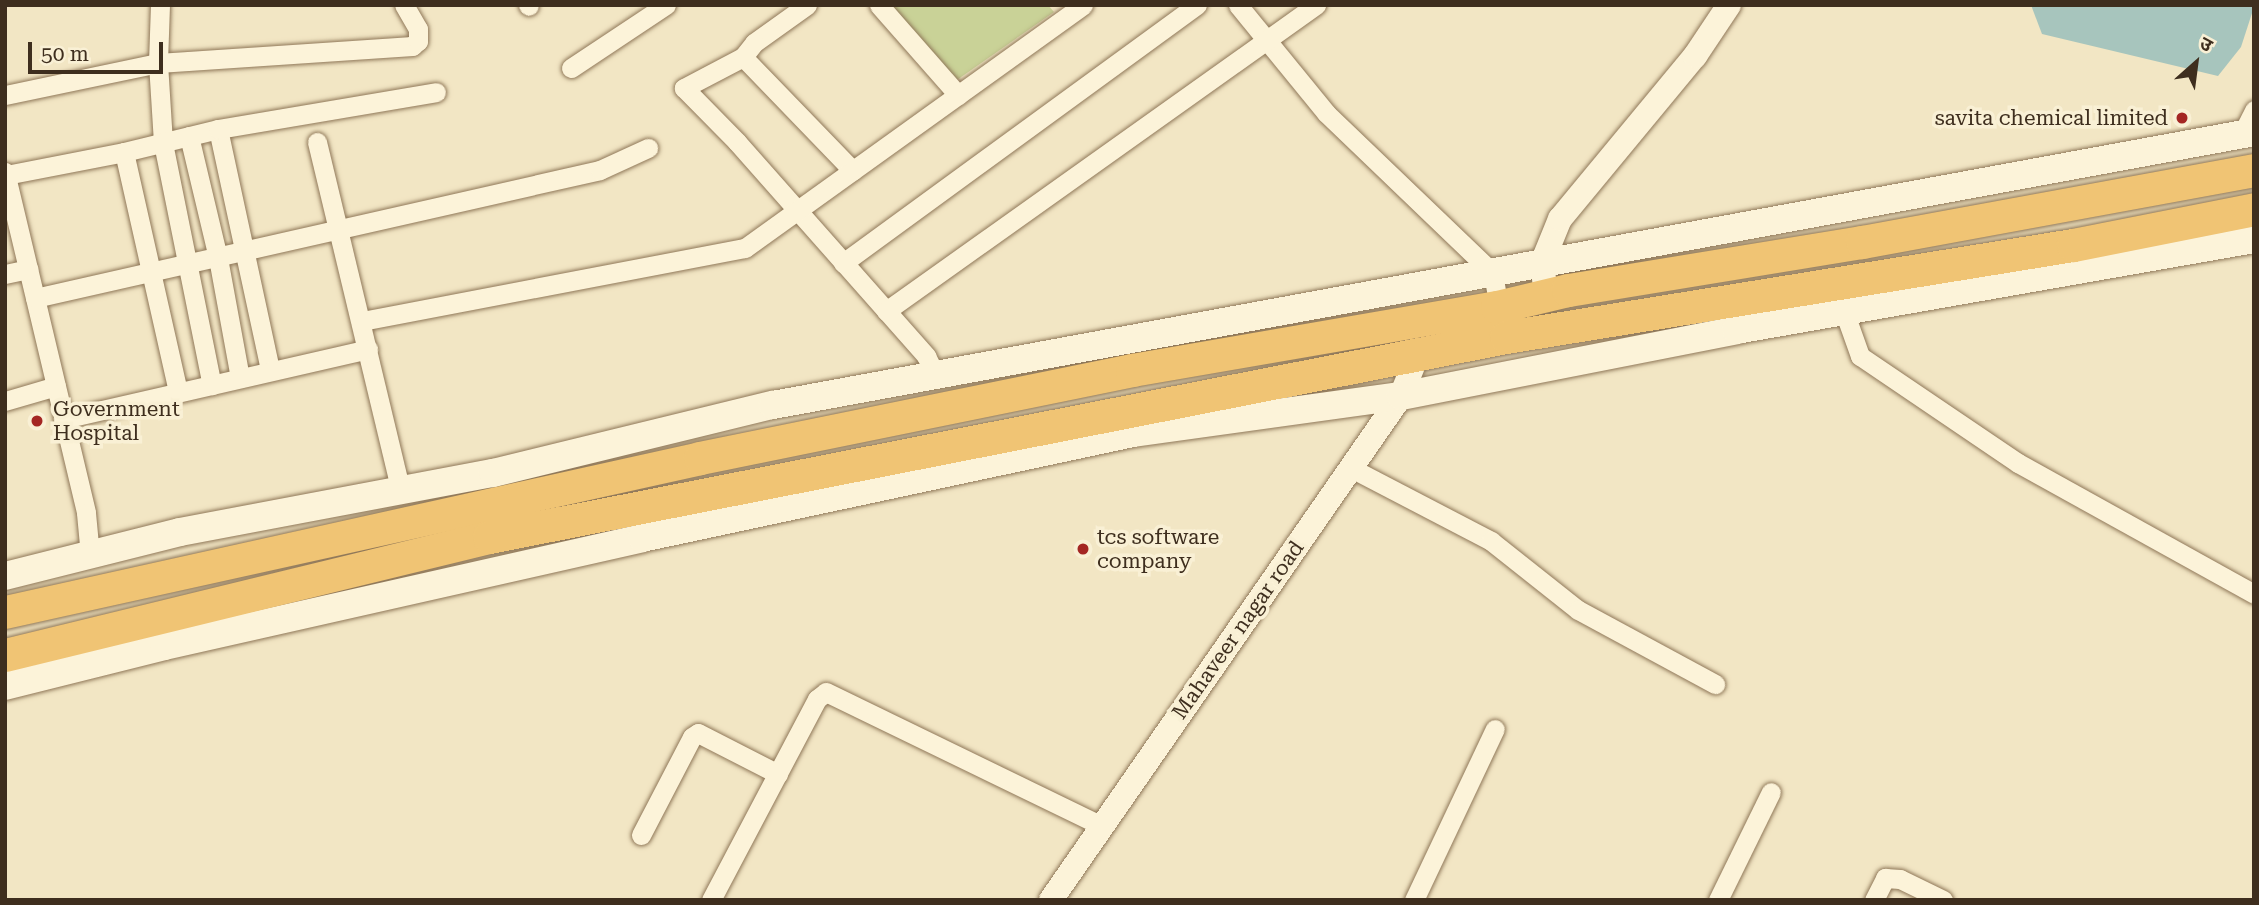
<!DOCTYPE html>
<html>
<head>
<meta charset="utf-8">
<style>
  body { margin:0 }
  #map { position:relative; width:2259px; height:905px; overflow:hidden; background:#f2e6c4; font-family:"Roboto Serif","Noto Sans Devanagari",serif }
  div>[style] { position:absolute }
  .green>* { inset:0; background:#c9d297 }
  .water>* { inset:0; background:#a7c5bd }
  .roads { filter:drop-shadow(0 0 2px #8f7758) drop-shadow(0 0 2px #8f7758) }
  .minor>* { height:19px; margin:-9.5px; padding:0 9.5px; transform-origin:9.5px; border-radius:9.5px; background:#fcf3d9 }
  .tertiary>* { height:24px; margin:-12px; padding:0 12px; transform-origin:12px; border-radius:12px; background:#fcf3d9 }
  .secondary>* { height:28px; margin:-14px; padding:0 14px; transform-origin:14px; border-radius:14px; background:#fcf3d9 }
  .trunk>* { height:33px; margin:-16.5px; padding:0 16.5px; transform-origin:16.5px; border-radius:16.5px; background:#f0c474 }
  .dots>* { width:19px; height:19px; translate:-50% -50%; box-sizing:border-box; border:4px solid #f9f0d5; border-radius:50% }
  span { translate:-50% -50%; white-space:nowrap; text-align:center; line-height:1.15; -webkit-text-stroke:7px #f9f0d5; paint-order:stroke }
  .poi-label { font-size:21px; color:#3e2e1e }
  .right { translate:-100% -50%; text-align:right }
  .left { translate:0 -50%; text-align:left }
  .street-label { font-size:21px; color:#3e2e1e }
  .frame { position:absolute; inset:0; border:7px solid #3e2e1e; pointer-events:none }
  .north { position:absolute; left:2161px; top:28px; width:70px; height:70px; -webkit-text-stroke:5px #f9f0d5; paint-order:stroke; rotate:28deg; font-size:19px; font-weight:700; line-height:28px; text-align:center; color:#3e2e1e }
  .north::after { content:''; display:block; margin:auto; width:24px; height:32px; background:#3e2e1e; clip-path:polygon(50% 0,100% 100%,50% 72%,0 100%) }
  .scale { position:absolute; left:28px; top:42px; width:135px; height:32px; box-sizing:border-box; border:4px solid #3e2e1e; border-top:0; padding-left:9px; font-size:21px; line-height:24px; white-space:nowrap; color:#3e2e1e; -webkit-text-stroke:5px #f9f0d5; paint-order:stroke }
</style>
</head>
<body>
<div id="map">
  <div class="green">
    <div style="clip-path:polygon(889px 5px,1048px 5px,1054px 12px,954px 82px)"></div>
  </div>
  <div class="water">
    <div style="clip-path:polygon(2031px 5px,2254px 5px,2254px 7px,2241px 47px,2218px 76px,2042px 34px)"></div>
  </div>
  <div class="roads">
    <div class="minor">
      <div style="left:160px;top:5px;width:58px;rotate:92deg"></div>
      <div style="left:158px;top:63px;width:80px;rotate:86.4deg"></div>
      <div style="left:163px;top:143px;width:247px;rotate:78.6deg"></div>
      <div style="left:528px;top:5px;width:1px;rotate:45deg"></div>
      <div style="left:807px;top:5px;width:65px;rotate:144.4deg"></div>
      <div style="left:754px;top:43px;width:18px;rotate:128deg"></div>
      <div style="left:743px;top:57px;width:67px;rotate:152.3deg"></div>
      <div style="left:684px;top:88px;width:76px;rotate:45.5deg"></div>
      <div style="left:737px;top:142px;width:286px;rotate:48.5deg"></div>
      <div style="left:926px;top:356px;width:22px;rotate:63deg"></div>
      <div style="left:879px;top:5px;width:120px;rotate:48.7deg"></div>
      <div style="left:1238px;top:5px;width:139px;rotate:50.8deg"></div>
      <div style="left:1326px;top:113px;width:231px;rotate:43.8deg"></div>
      <div style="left:1493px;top:273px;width:42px;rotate:80.3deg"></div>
      <div style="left:743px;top:57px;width:158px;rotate:46deg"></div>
      <div style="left:571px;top:68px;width:114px;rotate:-33.6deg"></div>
      <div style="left:5px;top:95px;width:156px;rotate:-11.8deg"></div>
      <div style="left:158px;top:63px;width:255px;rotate:-3.8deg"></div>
      <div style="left:412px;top:46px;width:8px;rotate:-40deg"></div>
      <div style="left:418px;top:41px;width:12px;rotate:-90deg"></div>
      <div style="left:418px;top:29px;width:28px;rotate:-120deg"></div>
      <div style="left:218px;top:129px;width:247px;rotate:77.8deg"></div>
      <div style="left:2242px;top:134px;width:27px;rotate:-63deg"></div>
      <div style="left:189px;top:136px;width:125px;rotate:76.6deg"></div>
      <div style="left:218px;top:258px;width:122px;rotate:79.6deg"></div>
      <div style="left:317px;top:142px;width:359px;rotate:76.5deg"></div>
      <div style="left:124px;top:152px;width:246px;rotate:77.3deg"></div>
      <div style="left:5px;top:172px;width:350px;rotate:76.6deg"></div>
      <div style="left:86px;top:513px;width:42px;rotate:84.6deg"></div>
      <div style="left:6px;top:175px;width:120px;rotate:-11deg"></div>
      <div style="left:124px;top:152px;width:97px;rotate:-13.7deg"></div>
      <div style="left:218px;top:129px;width:221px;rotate:-9.6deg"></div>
      <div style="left:843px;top:263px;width:438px;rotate:-36.1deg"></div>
      <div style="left:5px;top:274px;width:24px;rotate:-12deg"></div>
      <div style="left:35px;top:298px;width:579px;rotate:-12.76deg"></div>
      <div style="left:600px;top:170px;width:53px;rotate:-24.6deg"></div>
      <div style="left:886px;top:311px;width:528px;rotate:-35.44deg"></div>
      <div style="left:1844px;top:311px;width:48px;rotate:70.4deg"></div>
      <div style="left:1860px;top:356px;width:191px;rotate:34.1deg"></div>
      <div style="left:2018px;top:463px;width:270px;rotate:29deg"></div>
      <div style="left:362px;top:321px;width:390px;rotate:-10.8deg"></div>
      <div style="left:745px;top:248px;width:416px;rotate:-35.7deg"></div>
      <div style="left:5px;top:401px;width:53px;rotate:-16.4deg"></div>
      <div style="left:63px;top:419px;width:313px;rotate:-12.9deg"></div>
      <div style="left:1351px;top:468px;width:158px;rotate:27.5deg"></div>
      <div style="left:1491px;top:541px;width:111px;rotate:38.4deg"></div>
      <div style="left:1578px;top:610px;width:156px;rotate:28.4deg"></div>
      <div style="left:641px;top:835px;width:110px;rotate:-62.5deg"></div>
      <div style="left:692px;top:737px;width:7px;rotate:-34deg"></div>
      <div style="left:698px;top:733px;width:90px;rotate:27.1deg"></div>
      <div style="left:711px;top:900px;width:227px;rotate:-62.2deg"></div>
      <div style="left:817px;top:699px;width:11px;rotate:-38deg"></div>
      <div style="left:826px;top:692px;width:307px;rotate:25.9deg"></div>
      <div style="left:1414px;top:900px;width:189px;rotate:-64.7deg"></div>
      <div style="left:1718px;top:900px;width:120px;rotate:-63.9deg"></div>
      <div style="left:1874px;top:900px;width:25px;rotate:-63deg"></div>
      <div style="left:1885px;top:878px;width:15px;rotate:4deg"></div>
      <div style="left:1900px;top:879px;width:48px;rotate:26deg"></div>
    </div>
    <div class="tertiary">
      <div style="left:1546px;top:295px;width:32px;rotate:-97deg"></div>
      <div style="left:1542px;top:263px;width:48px;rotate:-67.8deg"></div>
      <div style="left:1560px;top:219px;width:212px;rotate:-50.4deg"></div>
      <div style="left:1695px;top:56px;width:61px;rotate:-56.3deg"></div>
      <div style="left:1051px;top:900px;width:614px;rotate:-55.22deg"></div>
      <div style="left:1401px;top:396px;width:43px;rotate:-68.2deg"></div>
    </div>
    <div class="secondary">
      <div style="left:5px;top:576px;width:180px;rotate:-14.1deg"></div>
      <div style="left:180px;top:532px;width:319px;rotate:-10.7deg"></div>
      <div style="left:493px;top:473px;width:288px;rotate:-13.7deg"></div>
      <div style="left:773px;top:405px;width:1506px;rotate:-10.44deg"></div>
      <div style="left:5px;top:686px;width:164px;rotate:-14.1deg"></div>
      <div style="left:164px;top:646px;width:490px;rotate:-12.7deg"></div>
      <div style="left:642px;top:538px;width:502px;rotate:-12.07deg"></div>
      <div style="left:1133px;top:433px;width:271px;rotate:-7.9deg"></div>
      <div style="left:1401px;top:396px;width:341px;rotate:-11.1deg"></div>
      <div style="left:1736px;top:330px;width:526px;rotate:-9.96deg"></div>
    </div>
    <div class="trunk">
      <div style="left:5px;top:612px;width:712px;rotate:-12.49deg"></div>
      <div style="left:700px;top:458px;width:441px;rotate:-11.5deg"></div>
      <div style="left:1132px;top:370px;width:370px;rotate:-9.8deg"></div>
      <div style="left:1497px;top:307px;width:73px;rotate:-13.5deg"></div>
      <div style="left:1568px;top:290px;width:298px;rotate:-9.3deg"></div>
      <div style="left:1862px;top:242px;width:399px;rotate:-10.4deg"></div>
      <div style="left:5px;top:655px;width:498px;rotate:-13.7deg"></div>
      <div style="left:489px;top:537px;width:1036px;rotate:-11.13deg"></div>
      <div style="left:1506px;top:337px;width:574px;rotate:-9.22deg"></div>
      <div style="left:2073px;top:245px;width:185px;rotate:-11.2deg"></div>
    </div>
  </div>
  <div class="dots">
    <div style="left:2182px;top:118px;background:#a42623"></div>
    <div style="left:37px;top:421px;background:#a42623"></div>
    <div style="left:1083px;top:549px;background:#a42623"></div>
  </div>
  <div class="poi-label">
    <span class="right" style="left:2168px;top:118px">savita chemical limited</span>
    <span class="left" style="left:53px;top:421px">Government<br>Hospital</span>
    <span class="left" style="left:1097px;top:549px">tcs software<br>company</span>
  </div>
  <div class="street-label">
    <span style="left:1238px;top:630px;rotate:-55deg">Mahaveer nagar road</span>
  </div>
  <div class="frame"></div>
  <div class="north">उ</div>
  <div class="scale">50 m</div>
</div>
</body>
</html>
